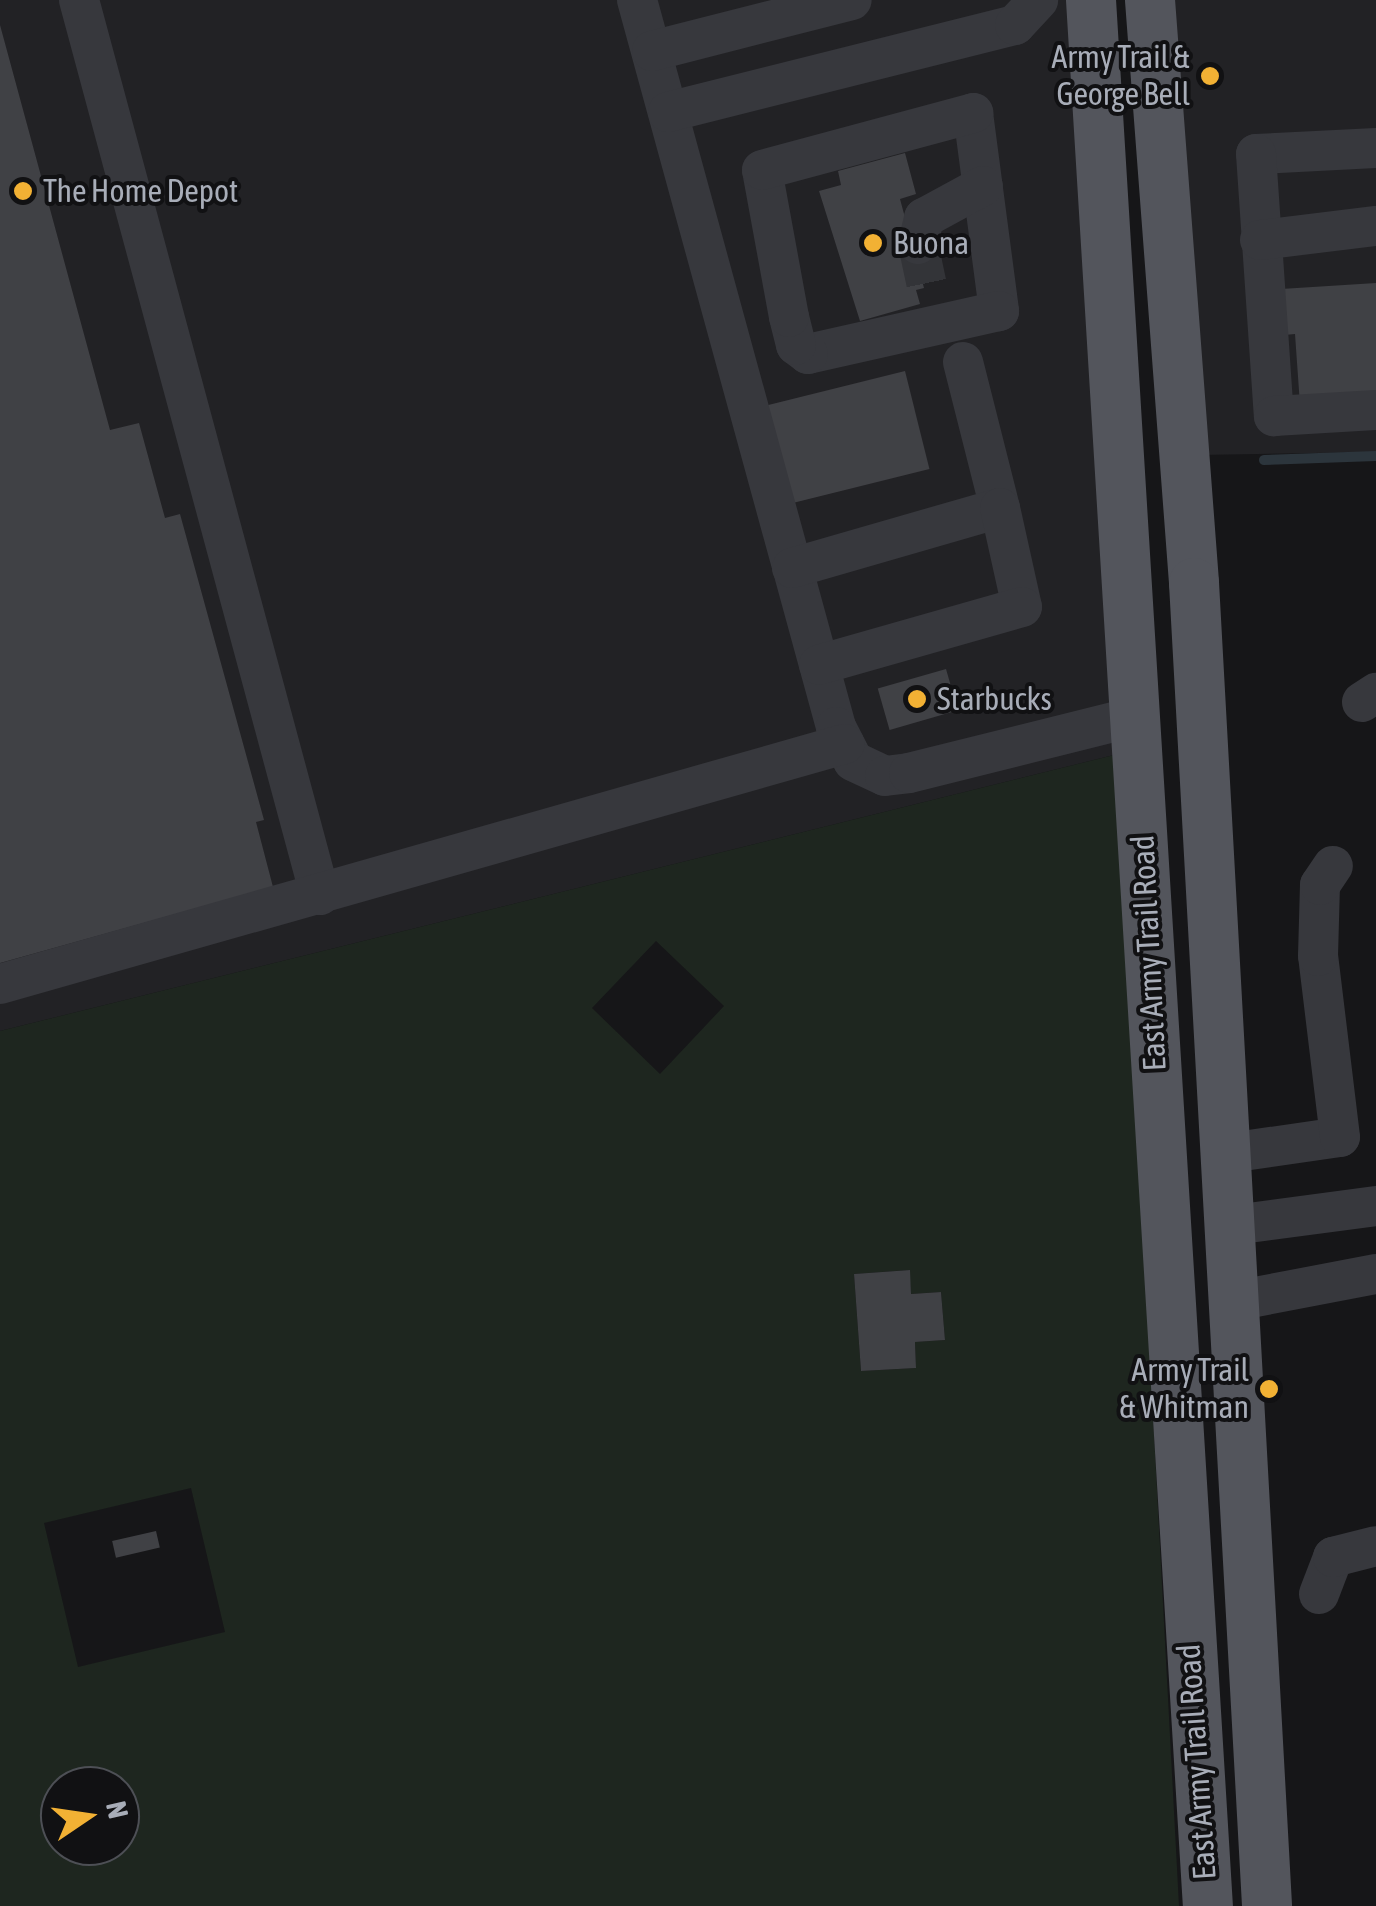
<!DOCTYPE html>
<html>
<head>
<meta charset="utf-8">
<style>
  body { margin:0 }
  #map { position:relative; width:1376px; height:1906px; overflow:hidden; background:#161618; font-family:"Asap Condensed",sans-serif }
  div>[style] { position:absolute }
  .built>* { inset:0; background:#222225 }
  .green>* { inset:0; background:#1e261f }
  .stream>* { height:10px; margin:-5px; padding:0 5px; transform-origin:5px; border-radius:5px; background:#2c353c }
  .building>* { inset:0; background:#404145; transform-origin:0 0 }
  .minor-tunnel>* { height:40px; margin-top:-20px; transform-origin:0; background:repeating-linear-gradient(90deg,#333438 0 40px,transparent 0 60px) }
  .minor>* { height:40px; margin:-20px; padding:0 20px; transform-origin:20px; border-radius:20px; background:#37383d }
  .major>* { height:50px; margin:-25px; padding:0 25px; transform-origin:25px; border-radius:25px; background:#53555c }
  .dots>* { width:28px; height:28px; translate:-50% -50%; box-sizing:border-box; border:5px solid #111113; border-radius:50% }
  span { translate:-50% -50%; white-space:nowrap; text-align:center; line-height:1.15; -webkit-text-stroke:8px #111113; paint-order:stroke }
  .poi-label { font-size:32px; color:#a8adb8 }
  .right { translate:-100% -50%; text-align:right }
  .left { translate:0 -50%; text-align:left }
  .street-label { font-size:32px; color:#a8adb8 }
  .north { position:absolute; left:40px; top:1766px; width:100px; height:100px; box-sizing:border-box; background:#111113; border:2px solid #4d4f55; border-radius:50%; rotate:77deg; font-size:28px; font-weight:700; line-height:40px; text-align:center; color:#a8adb8 }
  .north::after { content:''; display:block; margin:auto; width:35px; height:45px; background:#f2b134; clip-path:polygon(50% 0,100% 100%,50% 72%,0 100%) }
</style>
</head>
<body>
<div id="map">
  <div class="built">
    <div style="clip-path:polygon(0 0,1067px 0,1118px 754px,0 1031px)"></div>
    <div style="clip-path:polygon(1169px 0,1376px 0,1376px 452px,1198px 455px)"></div>
  </div>
  <div class="green">
    <div style="clip-path:polygon(evenodd,1118px 754px,1179px 1906px,0 1906px,0 1031px,1118px 754px,656px 941px,724px 1006px,660px 1074px,592px 1008px,656px 941px,1118px 754px,909px 1270px,911px 1294px,941px 1292px,945px 1340px,915px 1342px,916px 1368px,861px 1371px,854px 1274px,909px 1270px,1118px 754px,191px 1488px,225px 1632px,78px 1667px,44px 1523px,191px 1488px,1118px 754px,60px 1786px,120px 1786px,120px 1846px,60px 1846px,60px 1786px)"></div>
  </div>
  <div class="stream">
    <div style="left:1264px;top:460px;width:112px;rotate:-2deg"></div>
  </div>
  <div class="building">
    <div style="clip-path:polygon(0 25px,110px 430px,139px 423px,165px 518px,180px 514px,264px 820px,256px 822px,273px 887px,0 963px)"></div>
    <div style="clip-path:polygon(905px 153px,916px 194px,900px 199px,924px 288px,916px 290px,920px 304px,860px 321px,819px 191px,841px 185px,838px 171px)"></div>
    <div style="clip-path:polygon(1376px 283px,1376px 400px,1300px 405px,1295px 334px,1284px 335px,1281px 289px)"></div>
    <div style="left:905px;top:371px;width:101px;height:145px;rotate:76deg"></div>
    <div style="left:946px;top:669px;width:43px;height:71px;rotate:74deg"></div>
    <div style="clip-path:polygon(910px 1270px,911px 1294px,941px 1292px,945px 1340px,915px 1342px,916px 1368px,861px 1371px,854px 1274px)"></div>
    <div style="left:156px;top:1531px;width:17px;height:45px;rotate:77deg"></div>
  </div>
  <div class="minor-tunnel">
    <div style="left:918px;top:244px;width:48px;rotate:78deg"></div>
  </div>
  <div class="minor">
    <div style="left:79px;top:0;width:927px;rotate:74.93deg"></div>
    <div style="left:637px;top:0;width:754px;rotate:74.69deg"></div>
    <div style="left:836px;top:727px;width:38px;rotate:63deg"></div>
    <div style="left:853px;top:761px;width:35px;rotate:25deg"></div>
    <div style="left:885px;top:776px;width:24px;rotate:-7deg"></div>
    <div style="left:909px;top:773px;width:236px;rotate:-14deg"></div>
    <div style="left:652px;top:51px;width:206px;rotate:-14.3deg"></div>
    <div style="left:668px;top:112px;width:358px;rotate:-14.1deg"></div>
    <div style="left:1015px;top:25px;width:34px;rotate:-47deg"></div>
    <div style="left:973px;top:113px;width:200px;rotate:82.5deg"></div>
    <div style="left:999px;top:311px;width:196px;rotate:167.3deg"></div>
    <div style="left:808px;top:354px;width:15px;rotate:-143deg"></div>
    <div style="left:796px;top:345px;width:29px;rotate:-104deg"></div>
    <div style="left:789px;top:317px;width:149px;rotate:-100.4deg"></div>
    <div style="left:762px;top:170px;width:219px;rotate:-15.1deg"></div>
    <div style="left:1376px;top:148px;width:120px;rotate:177.1deg"></div>
    <div style="left:1256px;top:154px;width:263px;rotate:86.1deg"></div>
    <div style="left:1274px;top:416px;width:102px;rotate:-3.4deg"></div>
    <div style="left:1260px;top:240px;width:117px;rotate:-6.9deg"></div>
    <div style="left:918px;top:244px;width:27px;rotate:-77deg"></div>
    <div style="left:924px;top:218px;width:67px;rotate:-28.5deg"></div>
    <div style="left:963px;top:362px;width:151px;rotate:75.8deg"></div>
    <div style="left:792px;top:568px;width:216px;rotate:-16.1deg"></div>
    <div style="left:1000px;top:508px;width:101px;rotate:77.5deg"></div>
    <div style="left:1022px;top:607px;width:211px;rotate:164.1deg"></div>
    <div style="left:1362px;top:702px;width:17px;rotate:-33deg"></div>
    <div style="left:0;top:984px;width:878px;rotate:-15.86deg"></div>
    <div style="left:1222px;top:1154px;width:119px;rotate:-8.2deg"></div>
    <div style="left:1340px;top:1137px;width:182px;rotate:-96.9deg"></div>
    <div style="left:1318px;top:956px;width:71px;rotate:-88.4deg"></div>
    <div style="left:1320px;top:885px;width:23px;rotate:-56deg"></div>
    <div style="left:1226px;top:1226px;width:151px;rotate:-7.6deg"></div>
    <div style="left:1229px;top:1302px;width:150px;rotate:-10.8deg"></div>
    <div style="left:1319px;top:1594px;width:40px;rotate:-69deg"></div>
    <div style="left:1333px;top:1557px;width:44px;rotate:-14.3deg"></div>
  </div>
  <div class="major">
    <div style="left:1091px;top:0;width:1910px;rotate:86.49deg"></div>
    <div style="left:1150px;top:0;width:585px;rotate:85.68deg"></div>
    <div style="left:1194px;top:583px;width:1325px;rotate:86.84deg"></div>
  </div>
  <div class="dots">
    <div style="left:1210px;top:76px;background:#f2b134"></div>
    <div style="left:23px;top:191px;background:#f2b134"></div>
    <div style="left:873px;top:243px;background:#f2b134"></div>
    <div style="left:917px;top:699px;background:#f2b134"></div>
    <div style="left:1269px;top:1389px;background:#f2b134"></div>
  </div>
  <div class="poi-label">
    <span class="right" style="left:1190px;top:76px">Army Trail &amp;<br>George Bell</span>
    <span class="left" style="left:43px;top:191px">The Home Depot</span>
    <span class="left" style="left:893px;top:243px">Buona</span>
    <span class="left" style="left:937px;top:699px">Starbucks</span>
    <span class="right" style="left:1249px;top:1389px">Army Trail<br>&amp; Whitman</span>
  </div>
  <div class="street-label">
    <span style="left:1149px;top:953px;rotate:-93deg">East Army Trail Road</span>
    <span style="left:1197px;top:1762px;rotate:-94deg">East Army Trail Road</span>
  </div>
  <div class="north">N</div>
</div>
</body>
</html>
